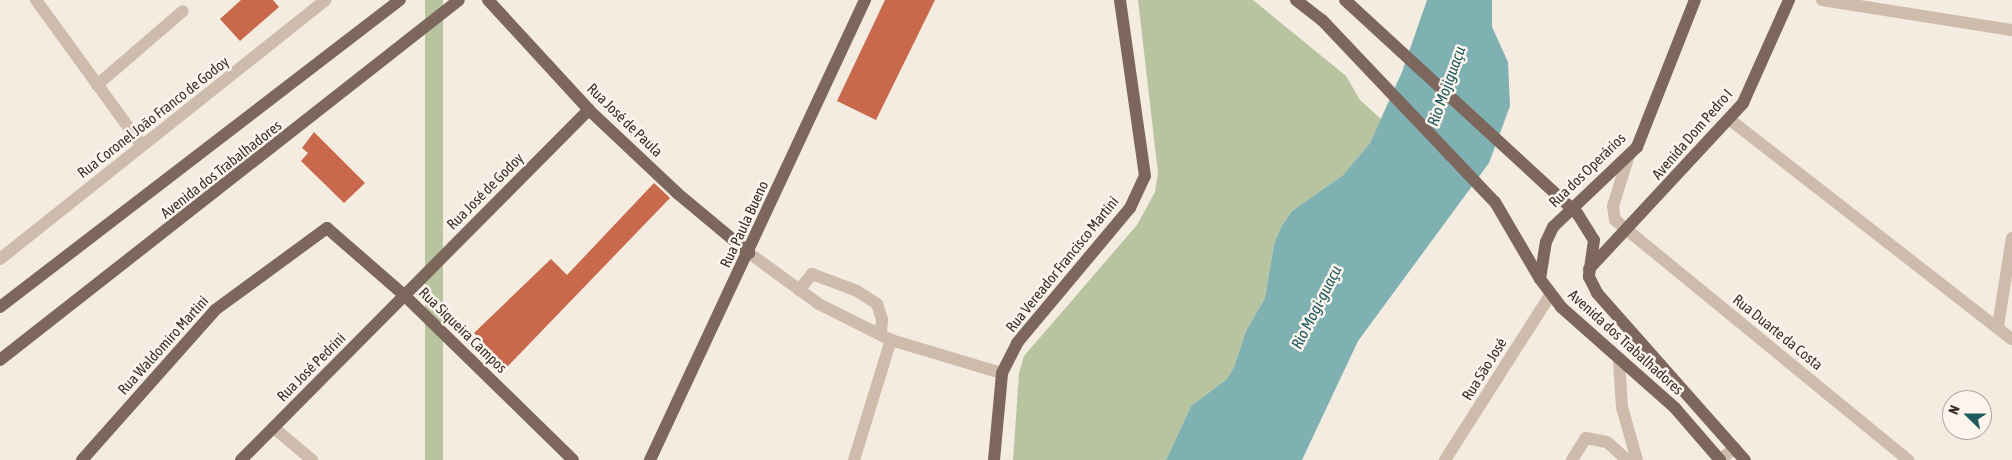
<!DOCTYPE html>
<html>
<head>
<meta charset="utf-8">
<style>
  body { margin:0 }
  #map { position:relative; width:2012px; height:460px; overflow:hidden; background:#f4ebe1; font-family:"Asap Condensed",sans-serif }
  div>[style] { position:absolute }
  .green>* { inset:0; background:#b8c4a0; transform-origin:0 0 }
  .water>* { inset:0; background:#7fb0b2 }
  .building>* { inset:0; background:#c8694b }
  .minor>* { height:12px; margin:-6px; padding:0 6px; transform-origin:6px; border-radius:6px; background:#cdbbac }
  .major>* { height:12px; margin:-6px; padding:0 6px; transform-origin:6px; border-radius:6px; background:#7d675c }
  span { translate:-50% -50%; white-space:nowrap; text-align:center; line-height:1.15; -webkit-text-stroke:5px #fbf5ee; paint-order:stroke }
  .street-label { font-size:15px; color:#3b302b }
  .water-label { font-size:16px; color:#1f5a5e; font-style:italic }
  .north { position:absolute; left:1942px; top:390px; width:50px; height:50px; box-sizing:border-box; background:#fbf5ee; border:1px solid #aea6a0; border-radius:50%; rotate:292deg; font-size:14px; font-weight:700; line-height:20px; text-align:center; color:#3b302b }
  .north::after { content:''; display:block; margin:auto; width:18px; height:22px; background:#1f5a5e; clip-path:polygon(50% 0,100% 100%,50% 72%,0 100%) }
</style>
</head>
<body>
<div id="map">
  <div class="green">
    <div style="left:425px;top:0;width:18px;height:538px"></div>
    <div style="clip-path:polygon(1138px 0,1253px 0,1346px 76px,1360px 100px,1381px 119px,1370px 143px,1343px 175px,1292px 211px,1281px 227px,1274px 244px,1265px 298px,1246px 331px,1234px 367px,1227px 379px,1191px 406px,1166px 460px,1013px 460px,1019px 373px,1024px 356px,1137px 225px,1155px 192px,1158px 173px)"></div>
  </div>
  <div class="water">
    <div style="clip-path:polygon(1427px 0,1492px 0,1492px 27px,1508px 62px,1510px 106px,1489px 163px,1358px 341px,1302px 460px,1166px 460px,1191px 406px,1227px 379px,1234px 367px,1246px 331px,1265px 298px,1274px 244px,1281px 227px,1292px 211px,1343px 175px,1370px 143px,1402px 72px)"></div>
  </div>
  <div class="building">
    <div style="clip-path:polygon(241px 0,273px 0,279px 7px,240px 41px,220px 19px)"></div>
    <div style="clip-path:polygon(885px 0,935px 0,876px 120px,837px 101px)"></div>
    <div style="clip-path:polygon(314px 132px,365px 183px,344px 203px,301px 161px,308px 153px,302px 148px)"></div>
    <div style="clip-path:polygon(654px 183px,670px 198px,507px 367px,474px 333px,551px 259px,567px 275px)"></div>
  </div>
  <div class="minor">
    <div style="left:36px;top:0;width:180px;rotate:54deg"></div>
    <div style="left:1822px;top:0;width:192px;rotate:9deg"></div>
    <div style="left:97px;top:85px;width:113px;rotate:-40.7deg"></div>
    <div style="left:1729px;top:119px;width:358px;rotate:37.9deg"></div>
    <div style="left:1629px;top:155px;width:53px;rotate:107.4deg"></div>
    <div style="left:1613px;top:206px;width:14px;rotate:82deg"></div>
    <div style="left:1615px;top:220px;width:379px;rotate:39.3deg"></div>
    <div style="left:749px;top:253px;width:87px;rotate:36.1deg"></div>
    <div style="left:819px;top:304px;width:80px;rotate:26.6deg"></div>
    <div style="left:891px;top:340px;width:116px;rotate:16.6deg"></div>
    <div style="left:0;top:259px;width:416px;rotate:-38.5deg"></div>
    <div style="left:799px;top:290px;width:21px;rotate:-51deg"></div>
    <div style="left:812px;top:274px;width:48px;rotate:20.7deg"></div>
    <div style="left:857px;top:291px;width:24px;rotate:33deg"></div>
    <div style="left:877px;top:304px;width:16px;rotate:72deg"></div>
    <div style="left:882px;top:319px;width:16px;rotate:94deg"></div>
    <div style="left:1998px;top:326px;width:89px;rotate:-81deg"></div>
    <div style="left:1619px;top:361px;width:46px;rotate:86.3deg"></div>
    <div style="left:1622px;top:407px;width:55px;rotate:74.2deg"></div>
    <div style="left:274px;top:428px;width:50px;rotate:40.1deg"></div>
    <div style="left:854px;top:460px;width:126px;rotate:-72.9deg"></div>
    <div style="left:1445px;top:460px;width:196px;rotate:-57.5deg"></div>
    <div style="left:1572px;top:460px;width:26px;rotate:-58deg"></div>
    <div style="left:1586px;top:438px;width:21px;rotate:11deg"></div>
    <div style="left:1607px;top:442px;width:27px;rotate:42deg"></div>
    <div style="left:1720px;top:460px;width:19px;rotate:-39deg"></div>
  </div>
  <div class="major">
    <div style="left:488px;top:0;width:149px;rotate:47.4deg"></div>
    <div style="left:589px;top:110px;width:121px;rotate:43.3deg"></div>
    <div style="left:677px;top:193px;width:94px;rotate:39.8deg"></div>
    <div style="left:1296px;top:0;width:33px;rotate:38deg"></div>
    <div style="left:1322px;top:20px;width:251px;rotate:46.5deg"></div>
    <div style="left:1495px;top:202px;width:89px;rotate:59.7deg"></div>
    <div style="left:1540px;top:279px;width:35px;rotate:53deg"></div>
    <div style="left:1561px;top:307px;width:152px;rotate:41.5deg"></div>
    <div style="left:1675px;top:408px;width:69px;rotate:49.1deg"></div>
    <div style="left:1345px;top:0;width:315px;rotate:42.6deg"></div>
    <div style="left:1577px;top:213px;width:32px;rotate:58deg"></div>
    <div style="left:1594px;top:240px;width:37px;rotate:98deg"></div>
    <div style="left:1589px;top:277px;width:18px;rotate:63deg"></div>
    <div style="left:1597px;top:293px;width:223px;rotate:48.5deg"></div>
    <div style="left:1589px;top:269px;width:226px;rotate:-47.1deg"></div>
    <div style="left:1743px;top:103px;width:113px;rotate:-65.9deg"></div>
    <div style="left:1540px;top:279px;width:37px;rotate:-81deg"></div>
    <div style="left:1546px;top:242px;width:17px;rotate:-65deg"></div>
    <div style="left:1553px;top:227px;width:116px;rotate:-43.6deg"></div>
    <div style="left:1637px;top:147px;width:158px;rotate:-68.5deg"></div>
    <div style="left:0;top:307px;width:504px;rotate:-37.51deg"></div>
    <div style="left:0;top:360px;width:583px;rotate:-38.11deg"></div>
    <div style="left:82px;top:460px;width:200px;rotate:-48.4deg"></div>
    <div style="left:215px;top:310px;width:139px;rotate:-36.2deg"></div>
    <div style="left:327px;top:228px;width:102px;rotate:41deg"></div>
    <div style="left:404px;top:295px;width:236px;rotate:44.3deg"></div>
    <div style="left:241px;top:460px;width:494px;rotate:-45.2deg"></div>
    <div style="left:650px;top:460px;width:508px;rotate:-64.95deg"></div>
    <div style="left:994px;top:460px;width:87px;rotate:-84.7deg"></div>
    <div style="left:1002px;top:373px;width:34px;rotate:-63deg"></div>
    <div style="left:1017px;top:343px;width:176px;rotate:-50.1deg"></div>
    <div style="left:1130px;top:208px;width:35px;rotate:-65deg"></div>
    <div style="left:1145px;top:176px;width:178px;rotate:-98.1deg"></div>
  </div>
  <div class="street-label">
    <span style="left:153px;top:117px;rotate:-38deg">Rua Coronel João Franco de Godoy</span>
    <span style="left:625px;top:120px;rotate:44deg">Rua José de Paula</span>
    <span style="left:1692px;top:134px;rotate:-49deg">Avenida Dom Pedro I</span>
    <span style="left:221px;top:169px;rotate:-38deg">Avenida dos Trabalhadores</span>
    <span style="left:1587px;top:170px;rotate:-44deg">Rua dos Operários</span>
    <span style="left:485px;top:191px;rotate:-45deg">Rua José de Godoy</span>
    <span style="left:744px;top:224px;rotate:-65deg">Rua Paula Bueno</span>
    <span style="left:1062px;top:264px;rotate:-51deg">Rua Vereador Francisco Martini</span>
    <span style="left:463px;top:330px;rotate:44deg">Rua Siqueira Campos</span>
    <span style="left:1778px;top:332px;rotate:39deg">Rua Duarte da Costa</span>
    <span style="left:1626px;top:342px;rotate:42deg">Avenida dos Trabalhadores</span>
    <span style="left:163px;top:345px;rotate:-48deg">Rua Waldomiro Martini</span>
    <span style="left:311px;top:367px;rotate:-45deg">Rua José Pedrini</span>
    <span style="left:1484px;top:369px;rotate:-58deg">Rua São José</span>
  </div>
  <div class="water-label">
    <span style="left:1446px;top:86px;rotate:-70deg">Rio Mojiguaçu</span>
    <span style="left:1316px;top:307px;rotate:-63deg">Rio Mogi-guaçu</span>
  </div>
  <div class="north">N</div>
</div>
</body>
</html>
